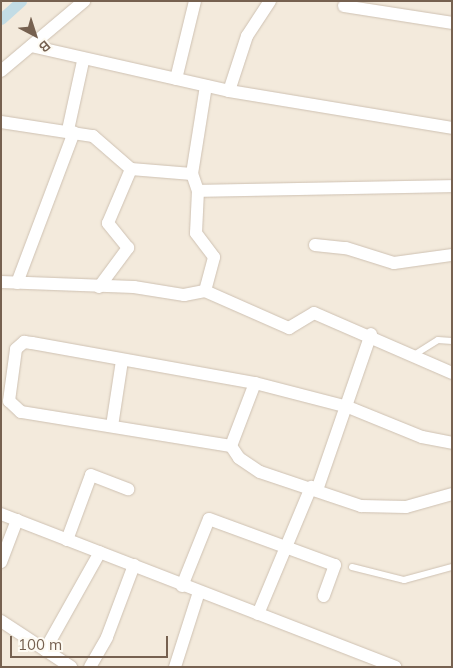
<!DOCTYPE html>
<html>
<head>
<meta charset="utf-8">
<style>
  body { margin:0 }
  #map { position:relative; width:453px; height:668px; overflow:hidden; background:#fcf7ed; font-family:Mulish,sans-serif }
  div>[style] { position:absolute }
  .residential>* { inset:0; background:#f3eadc; transform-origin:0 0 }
  .canal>* { height:11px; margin:-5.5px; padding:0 5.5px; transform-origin:5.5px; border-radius:5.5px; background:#c2dce5 }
  .roads { filter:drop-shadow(0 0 1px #cec1b2) drop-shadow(0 0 1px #cec1b2) }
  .service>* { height:6px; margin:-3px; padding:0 3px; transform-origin:3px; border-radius:3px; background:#fff }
  .minor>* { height:12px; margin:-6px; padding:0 6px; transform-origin:6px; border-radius:6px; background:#fff }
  span { translate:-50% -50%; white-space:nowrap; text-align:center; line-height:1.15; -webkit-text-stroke:4.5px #fefbf3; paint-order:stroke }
  .frame { position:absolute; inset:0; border:2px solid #766150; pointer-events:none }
  .north { position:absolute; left:10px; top:10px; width:50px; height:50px; -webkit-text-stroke:4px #fefbf3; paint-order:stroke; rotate:140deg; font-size:14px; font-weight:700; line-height:20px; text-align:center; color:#766150 }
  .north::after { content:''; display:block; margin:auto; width:18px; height:22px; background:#766150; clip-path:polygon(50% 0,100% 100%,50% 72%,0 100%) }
  .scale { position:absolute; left:10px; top:636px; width:158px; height:22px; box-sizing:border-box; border:2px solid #766150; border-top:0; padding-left:6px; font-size:15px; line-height:18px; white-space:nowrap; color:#766150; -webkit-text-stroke:4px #fefbf3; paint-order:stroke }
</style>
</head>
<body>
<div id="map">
  <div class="residential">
    <div style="left:1px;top:1px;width:451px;height:666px"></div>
  </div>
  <div class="canal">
    <div style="left:1px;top:19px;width:27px;rotate:-42deg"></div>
  </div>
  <div class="roads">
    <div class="service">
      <div style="left:414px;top:355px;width:28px;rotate:-32deg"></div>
      <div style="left:438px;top:340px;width:14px;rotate:4deg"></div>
      <div style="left:352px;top:567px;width:54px;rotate:14deg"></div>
      <div style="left:404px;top:580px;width:50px;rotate:-15.2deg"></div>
    </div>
    <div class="minor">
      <div style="left:344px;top:6px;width:109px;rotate:8.9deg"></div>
      <div style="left:31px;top:46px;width:203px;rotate:12.8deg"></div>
      <div style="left:229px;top:91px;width:226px;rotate:9.4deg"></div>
      <div style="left:1px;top:71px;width:109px;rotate:-40.1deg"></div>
      <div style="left:176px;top:79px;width:80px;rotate:-76.3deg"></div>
      <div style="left:229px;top:91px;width:58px;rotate:-71.9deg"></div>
      <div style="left:247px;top:36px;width:42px;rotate:-56.7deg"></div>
      <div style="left:1px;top:122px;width:93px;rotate:8.7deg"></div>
      <div style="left:93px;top:136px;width:50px;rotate:41deg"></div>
      <div style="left:131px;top:169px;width:61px;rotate:4.7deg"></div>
      <div style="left:68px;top:130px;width:71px;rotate:-77.7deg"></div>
      <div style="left:198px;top:191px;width:254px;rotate:-1.1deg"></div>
      <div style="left:315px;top:245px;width:31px;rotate:6deg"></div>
      <div style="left:346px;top:248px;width:50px;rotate:17.4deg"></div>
      <div style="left:394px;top:263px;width:59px;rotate:-7.9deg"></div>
      <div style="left:1px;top:282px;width:133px;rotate:2.2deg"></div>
      <div style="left:134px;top:287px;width:51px;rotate:9.1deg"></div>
      <div style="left:184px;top:295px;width:21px;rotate:-11deg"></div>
      <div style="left:205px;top:291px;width:35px;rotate:-75deg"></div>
      <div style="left:214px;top:257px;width:30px;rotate:-127deg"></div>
      <div style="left:196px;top:233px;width:42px;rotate:-87.3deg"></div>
      <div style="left:198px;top:191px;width:18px;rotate:-109deg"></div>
      <div style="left:192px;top:174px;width:89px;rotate:-81deg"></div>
      <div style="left:17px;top:283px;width:161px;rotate:-69.3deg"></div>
      <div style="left:99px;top:287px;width:49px;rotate:-53.4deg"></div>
      <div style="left:128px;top:248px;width:32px;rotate:-129deg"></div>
      <div style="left:108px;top:223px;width:59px;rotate:-66.9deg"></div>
      <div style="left:205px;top:291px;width:92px;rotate:23.8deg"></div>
      <div style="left:289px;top:328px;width:29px;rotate:-31deg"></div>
      <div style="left:314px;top:313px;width:150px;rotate:23.5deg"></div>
      <div style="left:112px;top:426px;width:66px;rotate:-81.3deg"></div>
      <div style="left:231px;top:446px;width:213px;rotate:-170.8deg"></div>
      <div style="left:21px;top:412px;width:16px;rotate:-137deg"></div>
      <div style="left:9px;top:401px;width:52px;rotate:-82.3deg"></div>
      <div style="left:16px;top:349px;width:11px;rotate:-41deg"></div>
      <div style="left:24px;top:342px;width:8px;rotate:7deg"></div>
      <div style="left:32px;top:343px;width:227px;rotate:10.2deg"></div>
      <div style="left:255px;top:383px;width:96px;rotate:14.5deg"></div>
      <div style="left:348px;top:407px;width:80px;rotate:22.1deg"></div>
      <div style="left:422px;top:437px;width:31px;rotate:11deg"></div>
      <div style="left:231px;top:446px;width:14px;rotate:56deg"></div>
      <div style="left:239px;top:458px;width:25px;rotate:34deg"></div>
      <div style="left:260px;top:472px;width:107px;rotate:18.6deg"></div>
      <div style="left:361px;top:506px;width:45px;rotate:1.3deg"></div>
      <div style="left:406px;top:507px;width:48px;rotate:-15.8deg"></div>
      <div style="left:231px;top:446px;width:67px;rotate:-69.1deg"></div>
      <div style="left:317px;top:490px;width:165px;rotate:-70.9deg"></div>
      <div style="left:1px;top:514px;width:423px;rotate:21.2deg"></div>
      <div style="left:67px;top:540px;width:69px;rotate:-69.7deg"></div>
      <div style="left:91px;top:475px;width:40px;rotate:21deg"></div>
      <div style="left:1px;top:562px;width:45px;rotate:-69.1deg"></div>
      <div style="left:182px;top:586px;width:72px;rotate:-68.1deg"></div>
      <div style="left:209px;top:519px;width:134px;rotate:20.1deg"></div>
      <div style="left:335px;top:565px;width:33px;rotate:110deg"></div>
      <div style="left:258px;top:614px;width:138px;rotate:-67.3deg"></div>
      <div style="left:1px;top:621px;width:84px;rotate:33.3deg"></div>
      <div style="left:45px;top:650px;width:112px;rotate:-60.7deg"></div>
      <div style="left:90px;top:667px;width:34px;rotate:-60deg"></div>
      <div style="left:107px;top:637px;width:77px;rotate:-69.4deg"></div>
      <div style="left:175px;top:667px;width:79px;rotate:-72.3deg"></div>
    </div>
  </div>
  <div class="frame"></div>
  <div class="north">B</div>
  <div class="scale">100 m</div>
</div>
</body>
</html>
